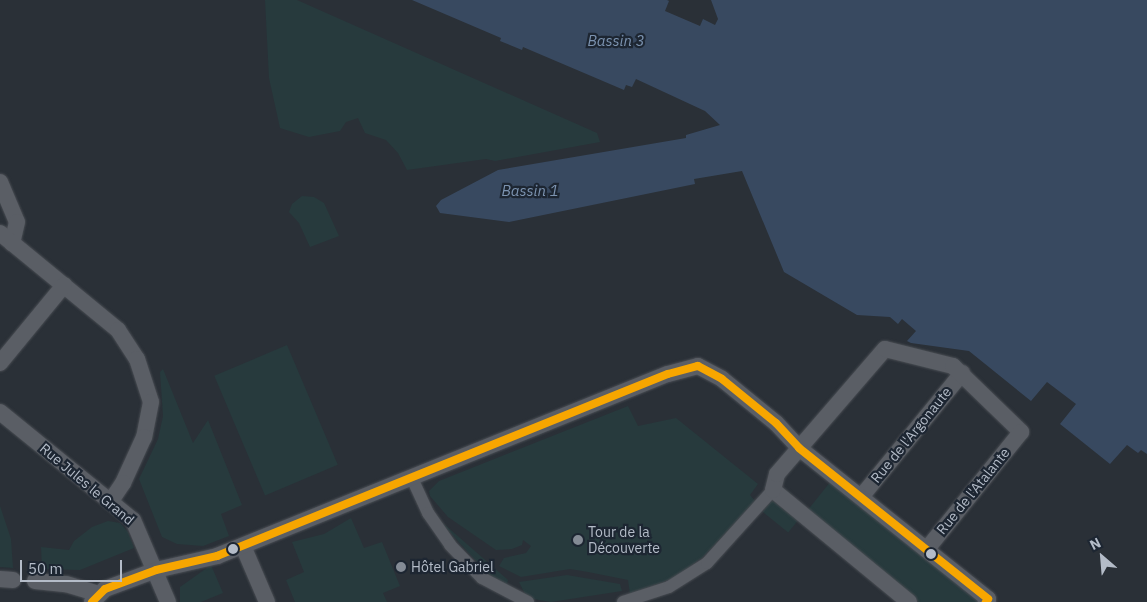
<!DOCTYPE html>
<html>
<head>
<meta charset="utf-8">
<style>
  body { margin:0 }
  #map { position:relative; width:1147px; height:602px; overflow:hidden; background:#2a3037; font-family:"IBM Plex Sans",sans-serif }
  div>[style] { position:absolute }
  .green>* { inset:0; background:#273a3d; transform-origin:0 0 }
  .water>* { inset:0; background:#384960 }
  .roads { filter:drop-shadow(0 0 1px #484c52) drop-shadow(0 0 1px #484c52) }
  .pedestrian>* { height:12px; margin:-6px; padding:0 6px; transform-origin:6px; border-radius:6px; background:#5a5e65 }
  .minor>* { height:16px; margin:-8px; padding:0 8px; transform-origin:8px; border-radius:8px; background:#5a5e65 }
  .bus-1>* { height:8px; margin:-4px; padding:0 4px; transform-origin:4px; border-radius:4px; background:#f7a600 }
  .dots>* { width:14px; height:14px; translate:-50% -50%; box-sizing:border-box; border:2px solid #1d2632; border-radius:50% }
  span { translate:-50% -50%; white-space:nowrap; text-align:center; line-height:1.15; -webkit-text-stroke:4.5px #1d2632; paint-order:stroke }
  .street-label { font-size:14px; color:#b4bcc8 }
  .poi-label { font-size:14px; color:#b4bcc8 }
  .left { translate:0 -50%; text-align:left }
  .water-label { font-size:15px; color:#7c93b0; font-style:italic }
  .north { position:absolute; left:1077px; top:532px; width:50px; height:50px; -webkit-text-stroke:4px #1d2632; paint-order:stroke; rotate:333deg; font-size:14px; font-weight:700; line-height:20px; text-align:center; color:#b4bcc8 }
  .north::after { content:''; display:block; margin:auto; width:18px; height:22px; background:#b4bcc8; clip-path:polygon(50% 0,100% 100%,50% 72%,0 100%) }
  .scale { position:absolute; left:20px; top:560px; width:102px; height:22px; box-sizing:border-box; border:2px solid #b4bcc8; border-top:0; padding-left:6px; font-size:15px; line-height:18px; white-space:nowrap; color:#b4bcc8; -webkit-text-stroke:4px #1d2632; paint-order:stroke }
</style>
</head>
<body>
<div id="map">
  <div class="green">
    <div style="clip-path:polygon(265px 0,297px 0,597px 133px,600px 142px,495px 161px,486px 159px,407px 170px,398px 153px,386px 140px,365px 133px,358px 118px,346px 122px,340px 131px,309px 137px,280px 128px,269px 78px)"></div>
    <div style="clip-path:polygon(302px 196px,314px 197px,324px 203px,339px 236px,310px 247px,299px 223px,289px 212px,292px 204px)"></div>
    <div style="left:287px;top:345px;width:130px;height:79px;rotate:67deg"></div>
    <div style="clip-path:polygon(163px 369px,193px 443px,208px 420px,242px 505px,221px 514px,229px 536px,203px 546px,177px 544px,162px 537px,139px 479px,158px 439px,163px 416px,160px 372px)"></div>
    <div style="clip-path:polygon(628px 406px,638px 426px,676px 418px,758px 484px,750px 495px,755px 501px,703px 557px,674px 578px,630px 594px,628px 580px,588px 572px,570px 569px,521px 577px,499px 566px,504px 558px,526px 553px,531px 546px,523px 540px,522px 545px,512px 549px,496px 550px,448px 517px,430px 496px,429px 491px,439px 481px)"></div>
    <div style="clip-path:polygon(831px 481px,979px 602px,918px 602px,807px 511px)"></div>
    <div style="left:772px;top:500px;width:33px;height:15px;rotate:39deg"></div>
    <div style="clip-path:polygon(0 506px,11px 539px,13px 568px,0 567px)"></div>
    <div style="clip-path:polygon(436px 517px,508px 580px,507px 584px,502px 584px,486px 572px)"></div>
    <div style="clip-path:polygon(351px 518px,364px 548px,382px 542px,400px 586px,383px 593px,387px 602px,295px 602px,286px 580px,304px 572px,292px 542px,324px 534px)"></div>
    <div style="clip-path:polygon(108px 521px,120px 523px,128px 532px,134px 548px,80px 570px,42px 569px,41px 547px,69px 550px,74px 541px,92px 527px)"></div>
    <div style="clip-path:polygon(211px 565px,223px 593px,201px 602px,180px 602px,180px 587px)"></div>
    <div style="clip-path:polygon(567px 575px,620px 584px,622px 591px,551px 602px,527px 598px,519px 582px)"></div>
  </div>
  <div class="water">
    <div style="clip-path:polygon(412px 0,667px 0,669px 1px,665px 11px,700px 26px,703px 19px,715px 25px,718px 19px,711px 0,1147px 0,1147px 454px,1141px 450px,1138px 453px,1127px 445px,1110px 464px,1060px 424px,1076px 404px,1047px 382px,1031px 401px,969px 351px,911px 343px,907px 341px,916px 331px,902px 319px,898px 324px,890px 317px,857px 315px,784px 272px,742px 171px,694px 179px,695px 184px,509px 222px,440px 213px,436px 206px,441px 200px,498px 170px,686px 138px,686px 135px,720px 125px,705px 111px,636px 79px,632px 87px,626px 85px,624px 90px,523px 47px,522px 50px,500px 41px,501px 38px)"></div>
  </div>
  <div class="roads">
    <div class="pedestrian">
      <div style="left:411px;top:476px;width:41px;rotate:65.3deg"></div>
      <div style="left:428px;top:513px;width:39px;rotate:55deg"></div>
      <div style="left:450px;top:545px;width:46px;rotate:45.9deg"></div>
      <div style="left:482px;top:578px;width:52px;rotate:27.6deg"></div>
      <div style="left:623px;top:602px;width:48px;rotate:-18.1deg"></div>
      <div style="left:669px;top:587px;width:45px;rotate:-32.3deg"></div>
      <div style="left:707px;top:563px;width:98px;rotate:-47.9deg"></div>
    </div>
    <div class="minor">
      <div style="left:0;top:182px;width:43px;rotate:67deg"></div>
      <div style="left:17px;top:222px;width:22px;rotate:103deg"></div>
      <div style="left:0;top:233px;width:153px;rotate:39.4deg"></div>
      <div style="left:118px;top:330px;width:35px;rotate:57deg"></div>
      <div style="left:137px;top:359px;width:45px;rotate:72deg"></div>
      <div style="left:151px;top:402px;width:36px;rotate:101deg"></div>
      <div style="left:144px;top:437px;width:51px;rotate:114.5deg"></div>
      <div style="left:123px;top:483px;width:22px;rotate:124deg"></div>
      <div style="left:0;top:363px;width:101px;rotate:-50.6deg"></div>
      <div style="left:0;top:412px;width:171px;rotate:39.1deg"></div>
      <div style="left:133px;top:520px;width:89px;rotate:66.9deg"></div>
      <div style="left:861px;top:497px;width:160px;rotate:-50.8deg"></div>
      <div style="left:243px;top:546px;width:61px;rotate:66.8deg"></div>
      <div style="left:0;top:579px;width:13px;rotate:4deg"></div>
      <div style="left:35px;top:581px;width:31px;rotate:6deg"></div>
      <div style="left:66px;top:584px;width:34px;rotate:17deg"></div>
      <div style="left:92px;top:602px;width:18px;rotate:-45deg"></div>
      <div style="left:105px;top:589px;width:54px;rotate:-20.4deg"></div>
      <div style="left:156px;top:570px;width:63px;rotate:-12.9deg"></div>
      <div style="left:217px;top:556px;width:486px;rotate:-22deg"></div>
      <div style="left:668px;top:374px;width:31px;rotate:-15deg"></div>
      <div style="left:698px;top:366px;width:27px;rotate:28deg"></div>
      <div style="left:722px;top:379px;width:70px;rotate:39.2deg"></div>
      <div style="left:776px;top:423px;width:34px;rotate:47deg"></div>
      <div style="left:799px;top:448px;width:242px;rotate:38.6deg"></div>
      <div style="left:988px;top:599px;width:4px;rotate:124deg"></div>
      <div style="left:909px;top:602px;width:176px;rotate:-140.5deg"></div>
      <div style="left:773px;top:490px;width:16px;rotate:-76deg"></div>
      <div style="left:777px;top:474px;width:165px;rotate:-49.2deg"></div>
      <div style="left:885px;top:349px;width:70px;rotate:14deg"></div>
      <div style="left:953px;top:366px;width:95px;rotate:44.1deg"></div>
      <div style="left:1021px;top:432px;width:151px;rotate:128.8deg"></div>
    </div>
  </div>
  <div class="bus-1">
    <div style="left:92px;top:602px;width:18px;rotate:-45deg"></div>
    <div style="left:105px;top:589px;width:54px;rotate:-20.4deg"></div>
    <div style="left:156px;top:570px;width:63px;rotate:-12.9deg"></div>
    <div style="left:217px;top:556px;width:486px;rotate:-22deg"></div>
    <div style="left:668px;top:374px;width:31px;rotate:-15deg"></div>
    <div style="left:698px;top:366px;width:27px;rotate:28deg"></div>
    <div style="left:722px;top:379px;width:70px;rotate:39.2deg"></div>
    <div style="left:776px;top:423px;width:34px;rotate:47deg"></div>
    <div style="left:799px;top:448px;width:242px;rotate:38.6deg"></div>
    <div style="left:988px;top:599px;width:4px;rotate:124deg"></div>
  </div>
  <div class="dots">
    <div style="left:578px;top:540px;background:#848b95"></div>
    <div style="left:233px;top:549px;background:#b4bcc8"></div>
    <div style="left:931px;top:554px;background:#b4bcc8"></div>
    <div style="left:401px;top:567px;background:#848b95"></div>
  </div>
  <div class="street-label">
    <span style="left:911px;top:435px;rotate:-51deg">Rue de l'Argonaute</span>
    <span style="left:87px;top:484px;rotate:40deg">Rue Jules le Grand</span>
    <span style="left:973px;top:491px;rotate:-51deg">Rue de l'Atalante</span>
  </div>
  <div class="poi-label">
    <span class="left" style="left:588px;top:540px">Tour de la<br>Découverte</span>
    <span class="left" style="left:411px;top:567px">Hôtel Gabriel</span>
  </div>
  <div class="water-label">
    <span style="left:616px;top:41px">Bassin 3</span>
    <span style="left:530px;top:191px">Bassin 1</span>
  </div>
  <div class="north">N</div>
  <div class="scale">50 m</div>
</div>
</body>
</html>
